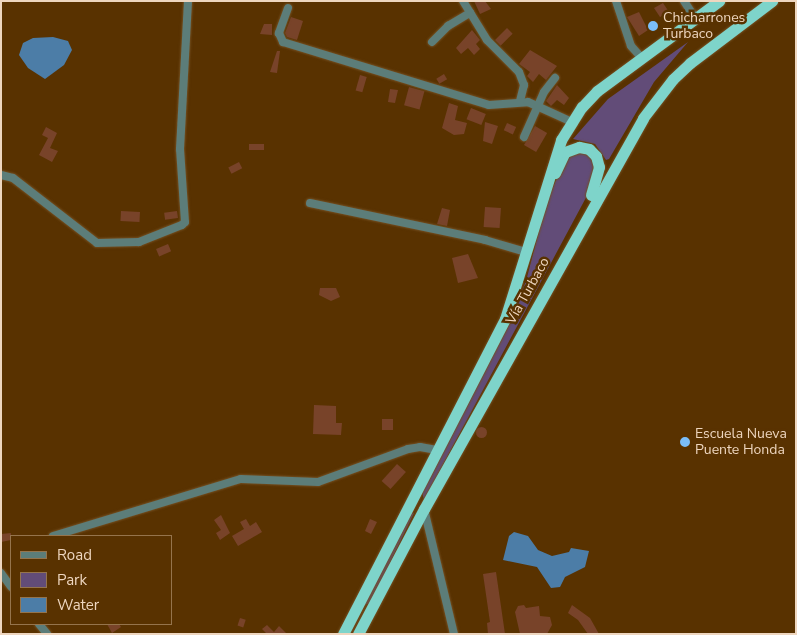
<!DOCTYPE html>
<html>
<head>
<meta charset="utf-8">
<style>
  body { margin:0 }
  #map { position:relative; width:797px; height:635px; overflow:hidden; background:#593200; font-family:"Nunito Sans",sans-serif }
  div>[style] { position:absolute }
  .green>* { inset:0; background:#624c78 }
  .water>* { inset:0; background:#4c7da7 }
  .building>* { inset:0; background:#784329; transform-origin:0 0 }
  .round { border-radius:50% }
  .roads { filter:drop-shadow(0 0 1px #745022) drop-shadow(0 0 1px #745022) }
  .minor>* { height:8px; margin:-4px; padding:0 4px; transform-origin:4px; border-radius:4px; background:#5c7d79 }
  .highway>* { height:11px; margin:-5.5px; padding:0 5.5px; transform-origin:5.5px; border-radius:5.5px; background:#7ed4ca }
  .dots>* { width:14px; height:14px; translate:-50% -50%; box-sizing:border-box; border:2px solid #593200; border-radius:50% }
  span { translate:-50% -50%; white-space:nowrap; text-align:center; line-height:1.15; -webkit-text-stroke:5px #593200; paint-order:stroke }
  .poi-label { font-size:14px; color:#eed6bf }
  .left { translate:0 -50%; text-align:left }
  .street-label { font-size:14px; color:#eed6bf }
  .frame { position:absolute; inset:0; border:2px solid #eed6bf; pointer-events:none }
  .legend { position:absolute; left:10px; top:535px; width:162px; height:90px; box-sizing:border-box; background:#593200; border:1px solid #95744c; margin:0; padding:6px 9px; list-style:none; font-size:15px; color:#eed6bf }
  .legend li { display:flex; align-items:center; gap:10px; height:25px }
  .legend b { width:25px; border:1px solid #95744c }
</style>
</head>
<body>
<div id="map">
  <div class="green">
    <div style="clip-path:polygon(688px 42px,654px 82px,609px 159px,606px 160px,595px 144px,573px 139px,608px 99px)"></div>
    <div style="clip-path:polygon(585px 152px,592px 156px,595px 166px,589px 192px,424px 500px,422px 492px,504px 334px,526px 281px,546px 204px,563px 163px,568px 155px)"></div>
    <div style="clip-path:polygon(414px 513px,371px 602px,363px 606px,410px 514px)"></div>
  </div>
  <div class="water">
    <div style="clip-path:polygon(53px 37px,68px 41px,72px 50px,64px 65px,45px 79px,28px 68px,19px 55px,23px 43px,33px 38px)"></div>
    <div style="clip-path:polygon(514px 532px,528px 536px,538px 550px,552px 556px,569px 552px,571px 548px,589px 551px,585px 567px,565px 577px,560px 587px,551px 588px,537px 567px,503px 560px,509px 536px)"></div>
  </div>
  <div class="building">
    <div style="clip-path:polygon(474px 1px,485px 1px,491px 9px,480px 14px)"></div>
    <div style="clip-path:polygon(663px 3px,669px 12px,660px 17px,654px 8px)"></div>
    <div style="clip-path:polygon(639px 12px,648px 30px,639px 36px,627px 17px)"></div>
    <div style="clip-path:polygon(291px 17px,303px 21px,297px 40px,287px 37px,285px 33px)"></div>
    <div style="clip-path:polygon(264px 24px,272px 24px,272px 35px,260px 34px)"></div>
    <div style="left:507px;top:28px;width:8px;height:17px;rotate:45deg"></div>
    <div style="clip-path:polygon(472px 30px,480px 40px,476px 44px,480px 49px,474px 55px,468px 48px,461px 54px,456px 48px)"></div>
    <div style="clip-path:polygon(530px 50px,557px 66px,546px 80px,539px 74px,533px 82px,527px 76px,530px 72px,519px 64px)"></div>
    <div style="clip-path:polygon(277px 51px,280px 51px,277px 73px,270px 72px)"></div>
    <div style="left:444px;top:74px;width:6px;height:9px;rotate:59deg"></div>
    <div style="left:360px;top:75px;width:7px;height:16px;rotate:16deg"></div>
    <div style="clip-path:polygon(557px 85px,569px 98px,564px 105px,557px 100px,551px 106px,546px 101px)"></div>
    <div style="left:409px;top:87px;width:16px;height:19px;rotate:15deg"></div>
    <div style="clip-path:polygon(390px 89px,398px 90px,395px 103px,388px 102px)"></div>
    <div style="clip-path:polygon(449px 103px,458px 106px,455px 120px,467px 123px,464px 134px,454px 135px,442px 128px)"></div>
    <div style="left:471px;top:108px;width:16px;height:12px;rotate:22deg"></div>
    <div style="clip-path:polygon(485px 122px,498px 126px,492px 144px,483px 141px)"></div>
    <div style="left:507px;top:123px;width:10px;height:8px;rotate:24deg"></div>
    <div style="left:535px;top:126px;width:14px;height:22px;rotate:30deg"></div>
    <div style="clip-path:polygon(46px 127px,57px 133px,50px 148px,58px 151px,52px 162px,39px 155px,48px 138px,42px 135px)"></div>
    <div style="left:264px;top:144px;width:6px;height:15px;rotate:90deg"></div>
    <div style="left:239px;top:162px;width:7px;height:12px;rotate:63deg"></div>
    <div style="left:485px;top:207px;width:16px;height:20px;rotate:4deg"></div>
    <div style="clip-path:polygon(442px 208px,450px 210px,447px 226px,437px 224px)"></div>
    <div style="left:121px;top:211px;width:19px;height:10px;rotate:3deg"></div>
    <div style="left:177px;top:211px;width:7px;height:13px;rotate:82deg"></div>
    <div style="left:168px;top:244px;width:8px;height:13px;rotate:67deg"></div>
    <div style="clip-path:polygon(468px 254px,478px 278px,458px 283px,452px 258px)"></div>
    <div style="clip-path:polygon(320px 288px,336px 288px,340px 297px,331px 301px,319px 295px)"></div>
    <div style="clip-path:polygon(314px 405px,336px 406px,336px 423px,342px 423px,341px 435px,313px 434px)"></div>
    <div style="left:382px;top:419px;width:11px;height:11px"></div>
    <div class="round" style="left:475.5px;top:426.5px;width:11px;height:11px"></div>
    <div style="left:397px;top:464px;width:12px;height:23px;rotate:42deg"></div>
    <div style="clip-path:polygon(221px 515px,230px 533px,220px 540px,216px 533px,221px 530px,214px 520px)"></div>
    <div style="clip-path:polygon(246px 519px,250px 526px,256px 522px,262px 532px,238px 546px,232px 536px,244px 529px,240px 522px)"></div>
    <div style="clip-path:polygon(370px 519px,377px 522px,371px 534px,365px 531px)"></div>
    <div style="clip-path:polygon(11px 533px,11px 540px,1px 542px,1px 534px)"></div>
    <div style="clip-path:polygon(496px 572px,505px 634px,488px 634px,487px 623px,490px 622px,483px 574px)"></div>
    <div style="clip-path:polygon(524px 605px,526px 608px,539px 606px,540px 616px,550px 617px,552px 625px,547px 634px,520px 634px,515px 612px,518px 606px)"></div>
    <div style="clip-path:polygon(572px 605px,590px 618px,599px 634px,588px 634px,578px 620px,568px 613px)"></div>
    <div style="left:240px;top:618px;width:6px;height:8px;rotate:18deg"></div>
    <div style="clip-path:polygon(107px 624px,119px 624px,121px 627px,112px 633px)"></div>
    <div style="clip-path:polygon(267px 625px,274px 632px,279px 626px,287px 634px,267px 634px,262px 629px)"></div>
  </div>
  <div class="roads">
    <div class="minor">
      <div style="left:463px;top:1px;width:46px;rotate:58.4deg"></div>
      <div style="left:487px;top:40px;width:45px;rotate:45deg"></div>
      <div style="left:519px;top:72px;width:14px;rotate:69deg"></div>
      <div style="left:524px;top:85px;width:16px;rotate:104deg"></div>
      <div style="left:616px;top:1px;width:47px;rotate:71.6deg"></div>
      <div style="left:631px;top:46px;width:15px;rotate:48deg"></div>
      <div style="left:684px;top:1px;width:20px;rotate:57deg"></div>
      <div style="left:288px;top:8px;width:27px;rotate:110deg"></div>
      <div style="left:279px;top:33px;width:10px;rotate:66deg"></div>
      <div style="left:283px;top:42px;width:215px;rotate:17deg"></div>
      <div style="left:489px;top:105px;width:39px;rotate:-4deg"></div>
      <div style="left:528px;top:102px;width:48px;rotate:24.4deg"></div>
      <div style="left:432px;top:42px;width:23px;rotate:-45deg"></div>
      <div style="left:448px;top:26px;width:26px;rotate:-31deg"></div>
      <div style="left:524px;top:137px;width:49px;rotate:-66deg"></div>
      <div style="left:544px;top:92px;width:18px;rotate:-52deg"></div>
      <div style="left:1px;top:175px;width:12px;rotate:14deg"></div>
      <div style="left:13px;top:178px;width:106px;rotate:37.7deg"></div>
      <div style="left:97px;top:243px;width:42px;rotate:-1.4deg"></div>
      <div style="left:139px;top:242px;width:46px;rotate:-21.6deg"></div>
      <div style="left:182px;top:225px;width:4px;rotate:-45deg"></div>
      <div style="left:185px;top:222px;width:73px;rotate:-93.9deg"></div>
      <div style="left:180px;top:149px;width:148px;rotate:-86.9deg"></div>
      <div style="left:310px;top:203px;width:179px;rotate:11.9deg"></div>
      <div style="left:485px;top:240px;width:43px;rotate:16.3deg"></div>
      <div style="left:424px;top:509px;width:129px;rotate:76.5deg"></div>
      <div style="left:53px;top:536px;width:196px;rotate:-16.9deg"></div>
      <div style="left:241px;top:479px;width:77px;rotate:2.2deg"></div>
      <div style="left:318px;top:482px;width:96px;rotate:-20.1deg"></div>
      <div style="left:408px;top:449px;width:12px;rotate:-9deg"></div>
      <div style="left:420px;top:447px;width:17px;rotate:10deg"></div>
      <div style="left:1px;top:573px;width:17px;rotate:54deg"></div>
      <div style="left:39px;top:624px;width:13px;rotate:51deg"></div>
    </div>
    <div class="highway">
      <div style="left:555px;top:173px;width:23px;rotate:-65deg"></div>
      <div style="left:565px;top:152px;width:15px;rotate:-20deg"></div>
      <div style="left:579px;top:147px;width:10px;rotate:11deg"></div>
      <div style="left:589px;top:149px;width:10px;rotate:45deg"></div>
      <div style="left:596px;top:156px;width:11px;rotate:75deg"></div>
      <div style="left:599px;top:167px;width:29px;rotate:106deg"></div>
      <div style="left:343px;top:634px;width:354px;rotate:-62.8deg"></div>
      <div style="left:505px;top:319px;width:188px;rotate:-72.6deg"></div>
      <div style="left:561px;top:140px;width:39px;rotate:-58deg"></div>
      <div style="left:582px;top:107px;width:22px;rotate:-47deg"></div>
      <div style="left:597px;top:91px;width:152px;rotate:-36.4deg"></div>
      <div style="left:358px;top:634px;width:141px;rotate:-62.2deg"></div>
      <div style="left:424px;top:509px;width:448px;rotate:-60.7deg"></div>
      <div style="left:643px;top:118px;width:49px;rotate:-52.4deg"></div>
      <div style="left:673px;top:79px;width:23px;rotate:-43deg"></div>
      <div style="left:690px;top:63px;width:103px;rotate:-37.1deg"></div>
    </div>
  </div>
  <div class="dots">
    <div style="left:653px;top:26px;background:#7bbef9"></div>
    <div style="left:685px;top:442px;background:#7bbef9"></div>
  </div>
  <div class="poi-label">
    <span class="left" style="left:663px;top:26px">Chicharrones<br>Turbaco</span>
    <span class="left" style="left:695px;top:442px">Escuela Nueva<br>Puente Honda</span>
  </div>
  <div class="street-label">
    <span style="left:528px;top:291px;rotate:-61deg">Vía Turbaco</span>
  </div>
  <div class="frame"></div>
  <ul class="legend">
  <li><b style="height:6px;background:#5c7d79"></b>Road</li>
  <li><b style="height:14px;background:#624c78"></b>Park</li>
  <li><b style="height:14px;background:#4c7da7"></b>Water</li>
  </ul>
</div>
</body>
</html>
